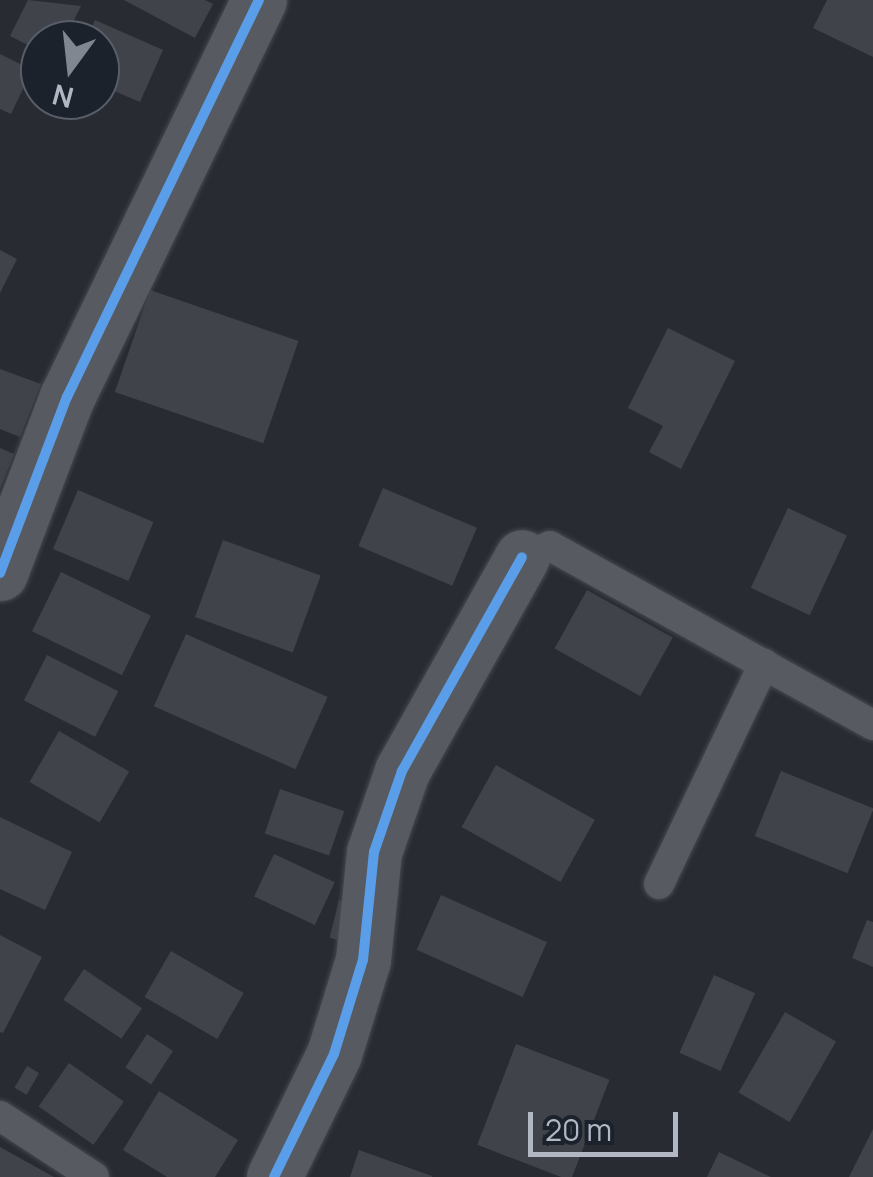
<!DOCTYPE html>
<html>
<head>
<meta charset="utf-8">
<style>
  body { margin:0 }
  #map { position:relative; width:873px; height:1177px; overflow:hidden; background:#282c32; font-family:Manrope,sans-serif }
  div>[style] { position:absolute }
  .building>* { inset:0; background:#404349; transform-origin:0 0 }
  .roads { filter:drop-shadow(0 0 2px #46484d) drop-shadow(0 0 2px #46484d) }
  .lane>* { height:30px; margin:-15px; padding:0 15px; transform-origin:15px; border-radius:15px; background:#575a61 }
  .street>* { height:55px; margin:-27.5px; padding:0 27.5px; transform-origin:27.5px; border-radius:27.5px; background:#575a61 }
  .cycleway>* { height:10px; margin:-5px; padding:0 5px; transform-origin:5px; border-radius:5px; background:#5a9eea }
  span { translate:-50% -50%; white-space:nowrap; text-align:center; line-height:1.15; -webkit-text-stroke:8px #1c222c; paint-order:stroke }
  .north { position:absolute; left:20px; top:20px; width:100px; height:100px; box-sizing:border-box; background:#1c222c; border:2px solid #585e69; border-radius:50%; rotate:195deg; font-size:28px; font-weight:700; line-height:40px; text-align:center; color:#b1b8c4 }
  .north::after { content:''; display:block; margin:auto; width:35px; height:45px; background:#818791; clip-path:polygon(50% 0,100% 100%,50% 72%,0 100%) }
  .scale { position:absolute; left:528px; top:1112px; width:150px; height:45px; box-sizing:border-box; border:5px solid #b1b8c4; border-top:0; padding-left:12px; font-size:30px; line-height:35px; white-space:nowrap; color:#b1b8c4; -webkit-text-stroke:8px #1c222c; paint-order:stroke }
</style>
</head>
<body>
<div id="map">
  <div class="building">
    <div style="clip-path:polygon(28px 0,81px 6px,64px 40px,40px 40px,40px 51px,10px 36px)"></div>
    <div style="clip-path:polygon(124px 0,205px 0,213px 4px,195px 38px)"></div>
    <div style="clip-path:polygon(827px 0,873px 0,873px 57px,813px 28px)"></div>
    <div style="clip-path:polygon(95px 20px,163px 50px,140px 102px,100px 85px,100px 40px,86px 40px)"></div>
    <div style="clip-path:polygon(0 54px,32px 70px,11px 114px,0 109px)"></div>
    <div style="clip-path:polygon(0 250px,17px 259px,0 293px)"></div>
    <div style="left:150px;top:290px;width:157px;height:108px;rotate:19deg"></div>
    <div style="clip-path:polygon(668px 328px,735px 361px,681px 469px,649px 452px,663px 426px,628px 408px)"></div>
    <div style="clip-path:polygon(0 369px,41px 384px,20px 437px,0 429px)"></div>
    <div style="clip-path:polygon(0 448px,14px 454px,0 489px)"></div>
    <div style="left:383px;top:488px;width:102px;height:63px;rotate:23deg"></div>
    <div style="left:78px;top:490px;width:82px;height:64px;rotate:23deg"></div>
    <div style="left:788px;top:508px;width:65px;height:88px;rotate:25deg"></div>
    <div style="left:223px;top:540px;width:104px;height:82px;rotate:20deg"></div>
    <div style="left:61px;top:572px;width:100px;height:66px;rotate:26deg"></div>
    <div style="left:587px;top:590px;width:98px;height:67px;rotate:29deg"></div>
    <div style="left:186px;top:634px;width:155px;height:79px;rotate:24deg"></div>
    <div style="left:47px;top:655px;width:80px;height:51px;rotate:27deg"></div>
    <div style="left:59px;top:731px;width:81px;height:59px;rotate:30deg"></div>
    <div style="left:496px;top:765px;width:113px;height:71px;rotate:29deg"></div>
    <div style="left:781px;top:771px;width:100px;height:70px;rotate:22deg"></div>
    <div style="left:280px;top:789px;width:68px;height:47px;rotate:19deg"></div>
    <div style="clip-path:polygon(0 817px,72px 852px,45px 910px,0 889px)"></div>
    <div style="left:274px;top:854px;width:67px;height:47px;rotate:25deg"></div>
    <div style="left:441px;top:895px;width:116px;height:60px;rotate:24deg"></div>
    <div style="left:339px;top:900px;width:16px;height:39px;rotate:14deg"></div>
    <div style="clip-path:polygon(867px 920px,873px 922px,873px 967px,852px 958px)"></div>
    <div style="clip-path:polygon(0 935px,42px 957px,3px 1033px,0 1032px)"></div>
    <div style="left:171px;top:951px;width:84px;height:53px;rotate:30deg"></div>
    <div style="left:84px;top:969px;width:70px;height:37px;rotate:34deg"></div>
    <div style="left:714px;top:975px;width:45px;height:85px;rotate:24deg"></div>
    <div style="left:785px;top:1012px;width:59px;height:93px;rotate:30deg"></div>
    <div style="left:147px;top:1034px;width:31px;height:40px;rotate:33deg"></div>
    <div style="left:516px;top:1044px;width:100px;height:108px;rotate:21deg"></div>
    <div style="left:69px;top:1063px;width:67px;height:53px;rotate:35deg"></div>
    <div style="left:27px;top:1066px;width:14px;height:25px;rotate:30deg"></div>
    <div style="clip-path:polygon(159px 1091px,238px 1140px,215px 1177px,167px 1177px,123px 1150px)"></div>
    <div style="clip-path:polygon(873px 1129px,873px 1177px,849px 1177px)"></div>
    <div style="clip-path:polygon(0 1147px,54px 1177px,0 1177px)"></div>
    <div style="clip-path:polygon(359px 1150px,432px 1176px,432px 1177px,350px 1177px)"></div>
    <div style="clip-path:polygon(719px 1152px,771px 1177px,707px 1177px)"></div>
  </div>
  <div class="roads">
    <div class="lane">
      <div style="left:522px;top:557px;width:30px;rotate:-21deg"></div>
      <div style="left:550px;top:546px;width:369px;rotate:29deg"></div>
      <div style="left:659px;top:884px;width:244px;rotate:-64.5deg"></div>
      <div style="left:0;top:1116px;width:112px;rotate:33deg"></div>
    </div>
    <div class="street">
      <div style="left:0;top:573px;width:188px;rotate:-69.2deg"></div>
      <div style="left:67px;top:397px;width:441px;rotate:-64.2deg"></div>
      <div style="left:274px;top:1177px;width:137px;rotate:-64deg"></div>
      <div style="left:334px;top:1054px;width:98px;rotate:-72.9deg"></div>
      <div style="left:363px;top:960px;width:109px;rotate:-84.2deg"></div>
      <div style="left:374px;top:852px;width:86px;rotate:-70.9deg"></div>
      <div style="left:402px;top:771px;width:245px;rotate:-60.7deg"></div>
    </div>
  </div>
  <div class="cycleway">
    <div style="left:0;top:573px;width:188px;rotate:-69.2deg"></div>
    <div style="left:67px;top:397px;width:441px;rotate:-64.2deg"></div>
    <div style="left:274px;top:1177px;width:137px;rotate:-64deg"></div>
    <div style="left:334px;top:1054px;width:98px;rotate:-72.9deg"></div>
    <div style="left:363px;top:960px;width:109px;rotate:-84.2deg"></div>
    <div style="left:374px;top:852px;width:86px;rotate:-70.9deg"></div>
    <div style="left:402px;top:771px;width:245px;rotate:-60.7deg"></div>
  </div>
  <div class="north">N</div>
  <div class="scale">20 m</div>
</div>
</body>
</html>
